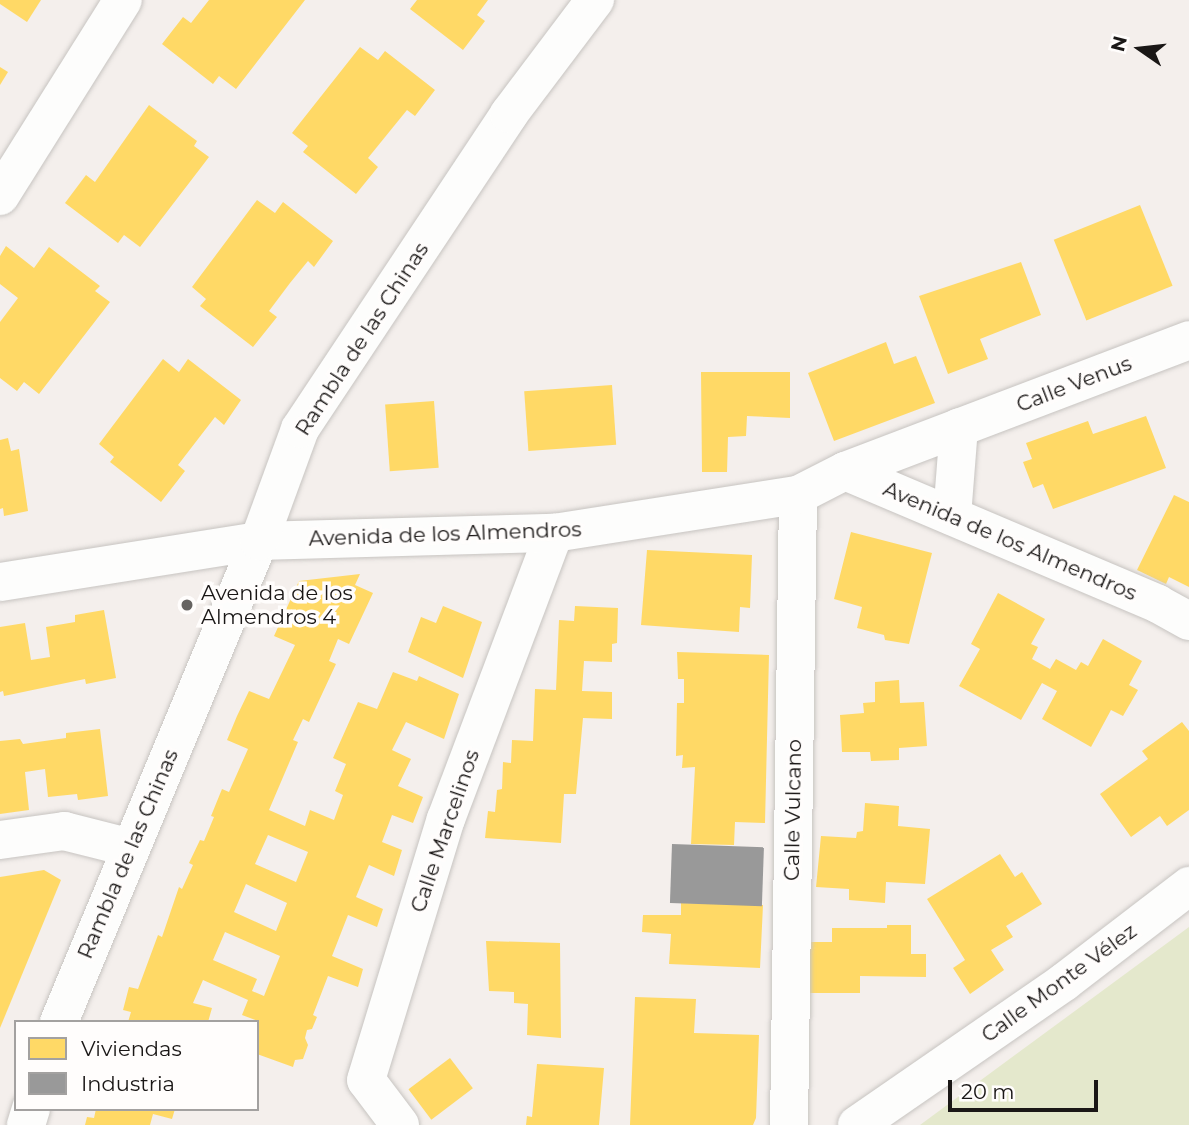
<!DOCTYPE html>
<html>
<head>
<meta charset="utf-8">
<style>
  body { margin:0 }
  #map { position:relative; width:1189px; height:1125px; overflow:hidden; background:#f4efec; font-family:Montserrat,sans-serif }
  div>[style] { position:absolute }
  .green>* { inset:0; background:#e4e8cc }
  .homes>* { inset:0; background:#ffd966; transform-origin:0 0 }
  .industry>* { inset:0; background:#999; transform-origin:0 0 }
  .roads { filter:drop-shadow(0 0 2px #c7c4c1) drop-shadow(0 0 2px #c7c4c1) }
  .street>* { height:38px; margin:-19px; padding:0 19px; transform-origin:19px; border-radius:19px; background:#fdfdfc }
  .secondary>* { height:38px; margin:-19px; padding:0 19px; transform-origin:19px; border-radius:19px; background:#fdfdfc }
  .dots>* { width:19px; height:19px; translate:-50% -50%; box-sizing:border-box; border:4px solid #fffdfc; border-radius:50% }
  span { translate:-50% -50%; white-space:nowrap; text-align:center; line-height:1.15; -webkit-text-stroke:7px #fffdfc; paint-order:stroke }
  .street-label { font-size:21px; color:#1a1716 }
  .poi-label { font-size:21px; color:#1a1716 }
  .left { translate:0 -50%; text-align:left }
  .legend { position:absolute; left:14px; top:1020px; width:245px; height:91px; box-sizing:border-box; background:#fffdfc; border:2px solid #a3a1a0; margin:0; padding:9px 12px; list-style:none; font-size:21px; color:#1a1716 }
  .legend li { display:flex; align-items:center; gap:14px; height:35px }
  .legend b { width:35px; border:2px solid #a3a1a0 }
  .north { position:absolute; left:1105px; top:14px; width:70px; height:70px; -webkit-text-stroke:5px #fffdfc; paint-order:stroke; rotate:284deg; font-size:19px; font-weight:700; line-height:28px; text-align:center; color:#1a1716 }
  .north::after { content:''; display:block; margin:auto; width:24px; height:32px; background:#1a1716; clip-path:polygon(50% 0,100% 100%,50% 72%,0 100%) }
  .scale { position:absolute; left:948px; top:1080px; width:150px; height:32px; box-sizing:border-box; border:4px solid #1a1716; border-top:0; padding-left:9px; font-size:21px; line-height:24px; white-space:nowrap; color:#1a1716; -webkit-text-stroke:5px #fffdfc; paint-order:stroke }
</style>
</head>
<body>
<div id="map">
  <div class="green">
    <div style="clip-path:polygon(1189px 927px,1189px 1125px,920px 1125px)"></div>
  </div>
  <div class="homes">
    <div style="clip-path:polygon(0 0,41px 0,27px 22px,0 4px)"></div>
    <div style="clip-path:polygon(209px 0,305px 0,236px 89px,219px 76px,213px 84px,162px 44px,183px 17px,191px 23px)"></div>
    <div style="clip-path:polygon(417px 0,488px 0,477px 15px,485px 21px,463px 50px,410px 9px)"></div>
    <div style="clip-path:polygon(360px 47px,378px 60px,385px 51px,435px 90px,415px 116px,407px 110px,368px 158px,378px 167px,356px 194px,303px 152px,308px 146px,292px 133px)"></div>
    <div style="clip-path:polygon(0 67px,8px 72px,0 85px)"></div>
    <div style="clip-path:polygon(149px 105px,197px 141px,194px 146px,209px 157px,140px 247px,124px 235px,118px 243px,65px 203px,86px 175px,95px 182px)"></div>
    <div style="clip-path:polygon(257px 200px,275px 213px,283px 202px,333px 241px,314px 267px,308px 261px,290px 283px,269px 311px,277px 317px,253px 347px,200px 306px,206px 299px,192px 287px)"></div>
    <div style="left:1140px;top:205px;width:87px;height:93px;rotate:68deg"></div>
    <div style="clip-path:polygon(6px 246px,34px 268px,49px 247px,100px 286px,95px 291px,110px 302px,39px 394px,24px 382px,17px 391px,0 378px,0 322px,18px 298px,0 284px,0 256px)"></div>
    <div style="clip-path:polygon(1021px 262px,1041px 315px,980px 339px,988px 359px,948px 374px,919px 296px)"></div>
    <div style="clip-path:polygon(886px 342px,894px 364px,916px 356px,935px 403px,834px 441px,808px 373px)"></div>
    <div style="clip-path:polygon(163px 359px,179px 372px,188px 359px,241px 400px,224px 425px,215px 417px,178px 465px,185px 471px,161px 502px,110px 462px,114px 457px,99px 444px)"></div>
    <div style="clip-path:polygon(701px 372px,790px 372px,790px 418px,747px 416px,746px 436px,728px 437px,727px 472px,702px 472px)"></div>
    <div style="left:612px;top:385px;width:60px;height:88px;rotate:86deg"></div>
    <div style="left:434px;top:401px;width:67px;height:49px;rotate:86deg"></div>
    <div style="clip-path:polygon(1146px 416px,1166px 468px,1053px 509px,1043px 484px,1033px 488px,1023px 462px,1032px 459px,1026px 443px,1088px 421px,1093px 434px)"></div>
    <div style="clip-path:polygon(8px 438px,11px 451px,19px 449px,28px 511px,4px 516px,3px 508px,0 509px,0 440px)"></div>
    <div style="clip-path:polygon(1174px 495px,1189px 502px,1189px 587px,1169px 577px,1166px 584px,1137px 570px)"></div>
    <div style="clip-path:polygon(851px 532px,932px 553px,909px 644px,885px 640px,884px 635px,857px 628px,862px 607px,834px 599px)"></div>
    <div style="clip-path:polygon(647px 550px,752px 555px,750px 608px,740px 607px,739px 632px,641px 625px)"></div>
    <div style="clip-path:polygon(evenodd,360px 574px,355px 585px,373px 593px,349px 644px,338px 639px,329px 661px,336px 664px,309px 722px,303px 719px,293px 740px,298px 742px,269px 810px,305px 826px,310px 810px,334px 820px,343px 795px,335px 791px,346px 764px,333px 758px,358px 702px,377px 709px,393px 672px,417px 681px,419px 676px,459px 694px,444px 739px,406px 722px,392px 750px,411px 759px,398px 786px,423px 797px,413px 823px,392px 815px,382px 842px,402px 850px,394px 876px,369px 865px,356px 897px,383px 909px,377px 927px,348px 915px,332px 956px,363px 969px,358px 987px,328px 976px,313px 1015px,317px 1017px,312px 1029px,307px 1030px,305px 1038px,308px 1045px,303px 1059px,295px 1060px,293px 1067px,257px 1054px,258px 1021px,242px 1015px,248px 1000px,203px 980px,193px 1003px,212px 1008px,208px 1022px,128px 1022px,131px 1012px,123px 1010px,129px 987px,138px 989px,158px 935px,162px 937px,179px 887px,182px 889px,193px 865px,189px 863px,200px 840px,204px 841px,214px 817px,211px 816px,222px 789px,229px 792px,248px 749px,227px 740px,237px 716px,249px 691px,269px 699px,295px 645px,274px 636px,299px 581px,360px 574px,268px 835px,308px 852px,296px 882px,255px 864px,268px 835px,360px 574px,246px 884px,287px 903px,276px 931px,234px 912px,246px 884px,360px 574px,225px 932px,280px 956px,264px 996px,252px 991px,257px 979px,213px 960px,225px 932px)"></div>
    <div style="clip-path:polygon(998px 593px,1045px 619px,1031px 644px,1038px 647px,1032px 659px,1050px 669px,1056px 659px,1076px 670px,1081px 662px,1088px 666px,1103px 639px,1142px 661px,1129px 685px,1138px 690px,1123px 716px,1111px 710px,1091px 747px,1042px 719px,1057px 691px,1042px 683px,1021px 720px,959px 686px,980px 649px,971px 644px)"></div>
    <div style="clip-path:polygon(443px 606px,482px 622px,463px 678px,408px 652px,421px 617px,436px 623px)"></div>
    <div style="clip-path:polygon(575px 606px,618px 608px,617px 643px,612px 644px,612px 662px,584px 661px,582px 691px,612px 692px,612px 719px,583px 718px,576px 794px,564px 794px,561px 843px,485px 838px,488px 811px,495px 812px,497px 790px,502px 789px,503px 762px,511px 763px,512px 740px,533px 741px,535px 689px,556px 690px,559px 620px,574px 621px)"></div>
    <div style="clip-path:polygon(104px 610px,116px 678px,86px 684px,85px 679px,4px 696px,3px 691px,0 692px,0 627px,25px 623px,31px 660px,50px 657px,46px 627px,75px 622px,75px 615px)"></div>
    <div style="clip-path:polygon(677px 652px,769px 655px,765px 823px,735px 822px,734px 845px,691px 844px,695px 767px,682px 768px,683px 755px,676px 756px,677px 703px,684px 703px,684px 679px,678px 679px)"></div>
    <div style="clip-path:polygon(899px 680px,900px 703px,924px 702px,927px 746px,899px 748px,899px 760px,871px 761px,870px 752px,842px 752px,840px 715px,864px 713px,863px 703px,875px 702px,875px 682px)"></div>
    <div style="clip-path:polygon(1182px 722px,1189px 731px,1189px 810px,1167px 826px,1160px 816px,1131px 837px,1100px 794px,1148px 759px,1142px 751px)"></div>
    <div style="clip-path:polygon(100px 729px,108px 796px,78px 800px,77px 794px,48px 797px,45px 769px,25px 772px,29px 810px,0 814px,0 741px,20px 739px,23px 744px,66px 738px,66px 733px)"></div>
    <div style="clip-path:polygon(865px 803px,899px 806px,898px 826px,930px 829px,925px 884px,886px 882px,885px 903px,849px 900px,849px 889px,816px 887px,821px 836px,856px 838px,857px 832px,863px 831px)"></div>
    <div style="clip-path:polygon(1000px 854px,1015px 877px,1022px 872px,1042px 904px,1006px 926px,1013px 937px,991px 950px,1004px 970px,970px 994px,953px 968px,965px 960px,927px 899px)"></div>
    <div style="clip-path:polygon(44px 870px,61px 880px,0 1028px,0 877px)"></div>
    <div style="clip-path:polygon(681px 903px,763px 905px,760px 968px,669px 964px,671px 934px,642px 932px,643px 915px,681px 915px)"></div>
    <div style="clip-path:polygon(887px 925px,911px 925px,911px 954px,926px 954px,926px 977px,860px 976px,860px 993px,805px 993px,806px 942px,832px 942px,832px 928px,887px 928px)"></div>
    <div style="clip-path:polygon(486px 941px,560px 943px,561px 1038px,527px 1035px,528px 1004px,514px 1003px,514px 992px,489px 991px)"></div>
    <div style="clip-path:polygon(635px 997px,696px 999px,694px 1033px,759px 1035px,756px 1118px,753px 1125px,630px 1125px)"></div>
    <div style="left:450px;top:1058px;width:38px;height:52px;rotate:53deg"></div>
    <div style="clip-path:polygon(537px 1064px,604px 1068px,599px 1125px,526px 1125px,527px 1116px,532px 1117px)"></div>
    <div style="clip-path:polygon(96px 1109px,175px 1109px,172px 1119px,153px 1114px,150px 1125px,85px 1125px,87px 1117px,94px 1118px)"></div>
  </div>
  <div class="industry">
    <div style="left:672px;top:844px;width:92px;height:59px;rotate:2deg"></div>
  </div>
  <div class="roads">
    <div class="street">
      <div style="left:0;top:196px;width:231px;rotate:-57.9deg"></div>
      <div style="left:845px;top:471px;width:368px;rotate:-20.8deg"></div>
      <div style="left:952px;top:516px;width:89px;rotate:-85.5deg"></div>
      <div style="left:0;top:840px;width:65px;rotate:-8deg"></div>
      <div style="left:64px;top:831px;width:69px;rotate:14.2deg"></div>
      <div style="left:400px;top:1125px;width:56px;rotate:-127.1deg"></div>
      <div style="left:366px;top:1080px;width:273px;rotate:-73deg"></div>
      <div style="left:446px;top:819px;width:306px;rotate:-69.3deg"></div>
      <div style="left:789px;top:1125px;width:630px;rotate:-89.18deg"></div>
    </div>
    <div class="secondary">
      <div style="left:0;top:582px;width:262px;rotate:-9deg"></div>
      <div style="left:259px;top:541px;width:295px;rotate:-1.6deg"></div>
      <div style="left:554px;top:533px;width:247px;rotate:-8.9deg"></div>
      <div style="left:798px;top:495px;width:53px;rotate:-27.1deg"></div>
      <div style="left:845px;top:471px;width:340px;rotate:23deg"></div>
      <div style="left:1158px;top:604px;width:35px;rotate:29deg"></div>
      <div style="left:59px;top:1022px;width:521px;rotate:-67.42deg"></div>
      <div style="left:259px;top:541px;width:119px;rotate:-69.9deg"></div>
      <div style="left:300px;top:429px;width:378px;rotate:-56.4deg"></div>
      <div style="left:509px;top:114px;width:143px;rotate:-53deg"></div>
      <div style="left:26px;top:1125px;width:17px;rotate:-73deg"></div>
      <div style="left:857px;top:1125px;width:252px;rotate:-34.6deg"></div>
      <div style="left:1064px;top:982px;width:158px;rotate:-37.5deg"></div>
    </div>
  </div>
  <div class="dots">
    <div style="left:187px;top:605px;background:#666361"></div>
  </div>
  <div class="street-label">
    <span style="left:362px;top:339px;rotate:-57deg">Rambla de las Chinas</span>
    <span style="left:1074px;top:384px;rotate:-21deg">Calle Venus</span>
    <span style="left:445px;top:534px;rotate:-2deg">Avenida de los Almendros</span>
    <span style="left:1010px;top:541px;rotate:23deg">Avenida de los Almendros</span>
    <span style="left:793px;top:810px;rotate:-89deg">Calle Vulcano</span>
    <span style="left:445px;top:831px;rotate:-71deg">Calle Marcelinos</span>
    <span style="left:128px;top:854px;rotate:-67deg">Rambla de las Chinas</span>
    <span style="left:1059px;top:983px;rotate:-36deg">Calle Monte Vélez</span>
  </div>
  <div class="poi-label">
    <span class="left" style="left:201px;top:605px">Avenida de los<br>Almendros 4</span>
  </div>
  <ul class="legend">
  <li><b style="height:19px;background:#ffd966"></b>Viviendas</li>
  <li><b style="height:19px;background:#999"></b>Industria</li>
  </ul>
  <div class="north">N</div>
  <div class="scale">20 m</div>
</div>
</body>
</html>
